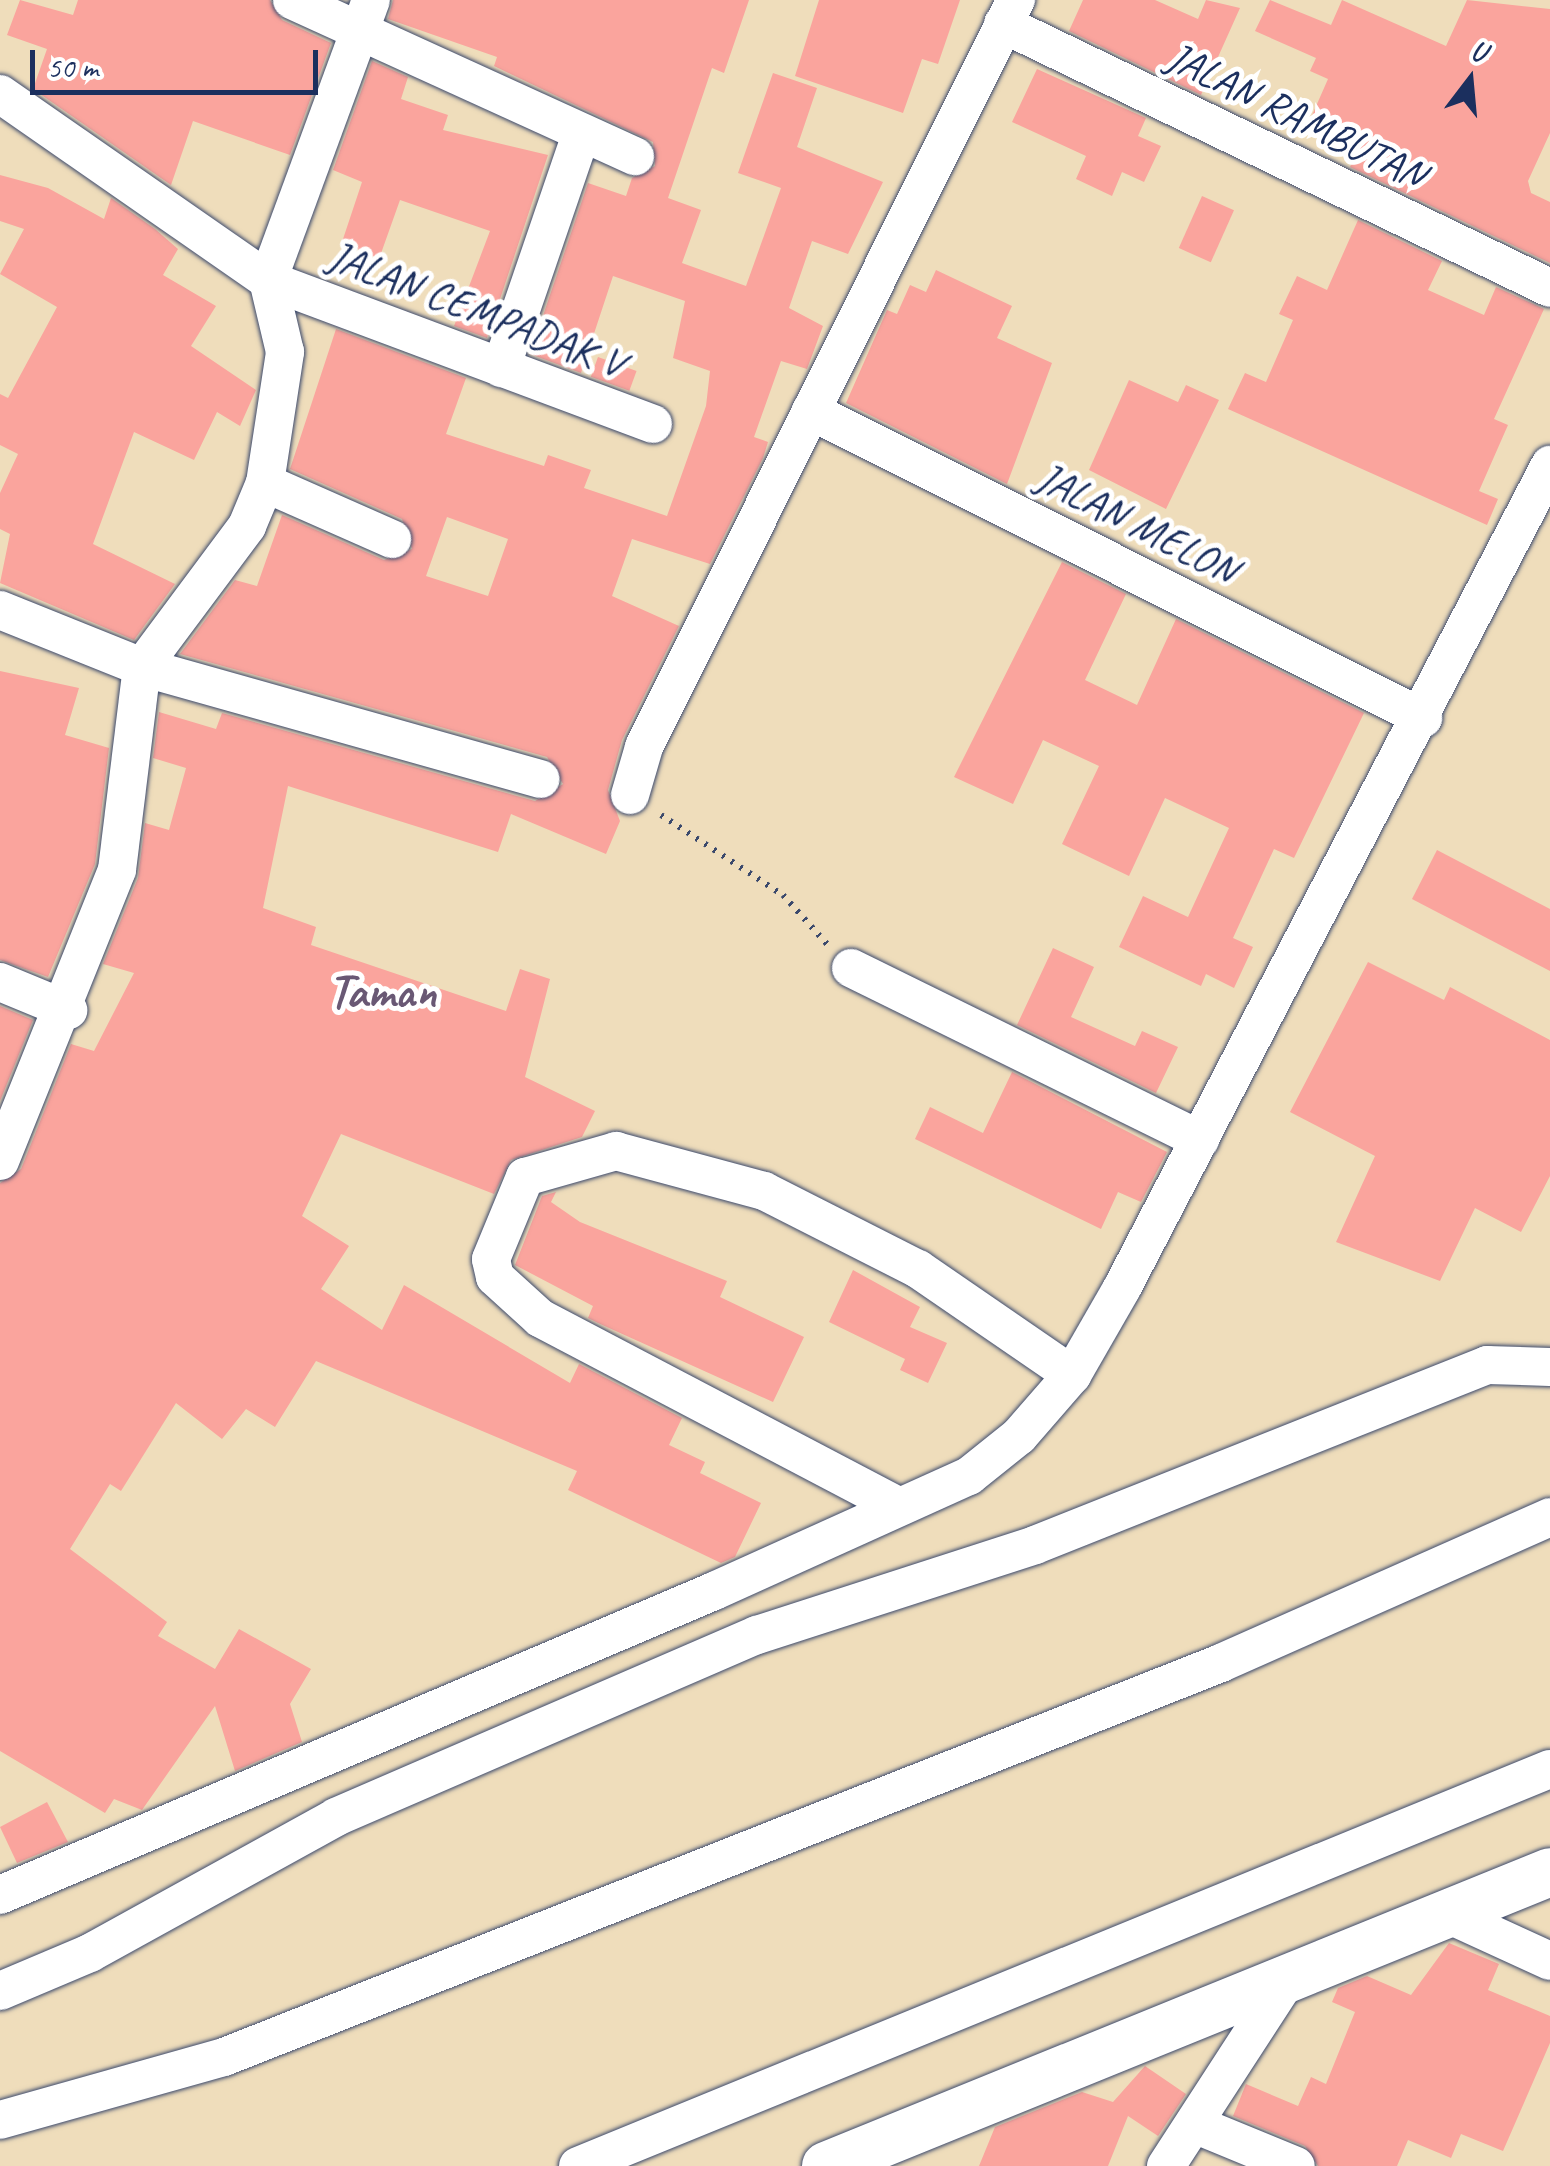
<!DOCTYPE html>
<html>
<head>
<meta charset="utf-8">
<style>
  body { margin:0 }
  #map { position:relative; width:1550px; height:2166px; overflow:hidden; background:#efddbb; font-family:Caveat,sans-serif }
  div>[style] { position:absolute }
  .building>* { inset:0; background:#faa49d; transform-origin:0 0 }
  .path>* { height:6px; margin-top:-3px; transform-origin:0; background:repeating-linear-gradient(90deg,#3b496c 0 2.5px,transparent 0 10.5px) }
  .roads { filter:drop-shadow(0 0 2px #3b496c) drop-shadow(0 0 2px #3b496c) }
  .minor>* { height:38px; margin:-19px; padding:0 19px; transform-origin:19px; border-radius:19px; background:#fff }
  .major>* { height:48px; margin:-24px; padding:0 24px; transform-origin:24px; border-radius:24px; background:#fff }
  span { translate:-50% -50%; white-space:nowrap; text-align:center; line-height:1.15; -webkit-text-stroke:10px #fff; paint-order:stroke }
  .street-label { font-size:42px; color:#1b2f5e }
  .quarter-label { font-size:48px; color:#695874; font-weight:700 }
  .north { position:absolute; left:1420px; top:30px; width:100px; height:100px; -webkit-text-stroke:8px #fff; paint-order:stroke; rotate:16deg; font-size:28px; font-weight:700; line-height:40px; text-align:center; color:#1b2f5e }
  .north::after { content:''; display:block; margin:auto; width:35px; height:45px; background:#1b2f5e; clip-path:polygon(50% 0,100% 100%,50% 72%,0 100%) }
  .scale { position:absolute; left:30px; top:50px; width:288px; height:45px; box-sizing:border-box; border:5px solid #1b2f5e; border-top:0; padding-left:12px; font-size:30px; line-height:35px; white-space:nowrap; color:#1b2f5e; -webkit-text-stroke:8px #fff; paint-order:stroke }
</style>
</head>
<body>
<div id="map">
  <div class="building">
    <div style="clip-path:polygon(20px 0,73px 15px,78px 0,270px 0,282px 20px,331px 43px,290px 155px,193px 121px,171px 185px,33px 89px,47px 49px,7px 35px)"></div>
    <div style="clip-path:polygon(evenodd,393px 0,749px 0,724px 73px,712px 68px,668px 198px,701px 210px,682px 263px,746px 286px,781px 188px,738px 173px,773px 73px,817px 88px,797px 147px,883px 182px,848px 254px,812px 241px,789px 308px,823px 326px,807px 369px,781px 361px,754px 437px,768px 442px,763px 458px,710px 564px,632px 539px,612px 596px,679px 626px,622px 740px,608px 790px,620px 821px,606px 854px,511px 814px,498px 852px,288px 786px,263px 908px,316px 927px,311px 945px,506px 1011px,520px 969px,550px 979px,525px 1077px,595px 1111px,582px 1137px,511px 1160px,494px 1194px,341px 1134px,302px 1216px,349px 1246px,321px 1289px,382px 1330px,404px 1285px,570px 1383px,579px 1364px,682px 1418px,669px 1445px,705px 1462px,700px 1473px,761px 1503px,735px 1557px,721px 1563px,568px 1490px,577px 1471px,316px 1361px,275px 1427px,246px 1409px,222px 1439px,176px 1403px,121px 1491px,110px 1484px,70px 1549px,167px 1622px,158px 1636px,215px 1669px,239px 1629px,311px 1669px,290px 1704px,302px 1742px,235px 1771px,215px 1706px,142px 1810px,114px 1799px,105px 1813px,0 1751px,0 1183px,21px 1169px,71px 1044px,94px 1051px,134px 973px,103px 964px,138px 878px,145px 823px,169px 830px,186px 768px,153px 758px,159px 712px,216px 729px,222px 713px,535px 801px,563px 784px,547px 757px,180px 654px,235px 580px,257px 586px,282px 515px,384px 560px,412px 549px,402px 519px,290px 469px,336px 329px,466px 378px,446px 434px,544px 466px,548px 455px,591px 470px,584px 488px,667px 516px,706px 406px,710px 371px,673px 358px,685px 301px,613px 276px,581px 373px,530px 354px,588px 183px,626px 196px,632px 178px,655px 166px,653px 142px,494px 66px,497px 57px,388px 19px,393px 0,447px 517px,508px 539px,488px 596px,426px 576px,447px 517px)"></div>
    <div style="clip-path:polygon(819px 0,960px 0,938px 64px,922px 59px,903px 113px,795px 76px)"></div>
    <div style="clip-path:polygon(1083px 0,1155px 0,1198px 19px,1206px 0,1240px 8px,1201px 95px,1069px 31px)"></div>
    <div style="clip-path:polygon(1270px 0,1331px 25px,1342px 0,1446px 46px,1467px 0,1550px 9px,1550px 133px,1528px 181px,1531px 193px,1550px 202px,1550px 263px,1350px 167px,1357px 152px,1306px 129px,1328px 79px,1310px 71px,1316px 58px,1255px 31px)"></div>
    <div style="clip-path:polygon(372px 61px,408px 77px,401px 99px,448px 115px,443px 130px,548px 155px,487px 338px,454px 326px,490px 231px,400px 200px,379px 259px,342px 242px,362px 182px,333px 170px)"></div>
    <div style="clip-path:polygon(1037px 69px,1146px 118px,1138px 136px,1161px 146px,1144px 182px,1122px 172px,1112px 196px,1076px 179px,1086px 156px,1012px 122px)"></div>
    <div style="clip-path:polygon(0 175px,48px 188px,104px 219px,111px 198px,155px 229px,178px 249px,163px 275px,216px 306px,191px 346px,256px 390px,240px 426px,217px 412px,194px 460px,134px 432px,93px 544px,175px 584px,134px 640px,0 583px,10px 534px,0 529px,0 493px,18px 454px,0 445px,0 394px,8px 398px,57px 307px,0 274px,24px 229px,0 221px)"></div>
    <div style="left:1202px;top:196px;width:35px;height:57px;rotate:24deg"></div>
    <div style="clip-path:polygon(1358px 220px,1442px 261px,1428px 290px,1484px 315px,1496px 287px,1544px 309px,1494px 419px,1508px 425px,1479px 491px,1498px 499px,1487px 525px,1228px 409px,1245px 373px,1266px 382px,1293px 320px,1279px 314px,1297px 276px,1327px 290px)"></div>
    <div style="clip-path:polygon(936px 270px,1012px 306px,997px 338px,1052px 363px,1007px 484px,846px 403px,887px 310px,897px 314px,910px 285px,926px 292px)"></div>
    <div style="left:598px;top:357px;width:41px;height:21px;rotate:20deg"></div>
    <div style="clip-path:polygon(1129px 380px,1178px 402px,1186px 385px,1219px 400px,1166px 509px,1089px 470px)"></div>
    <div style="clip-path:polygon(1062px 562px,1126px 594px,1085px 680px,1137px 705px,1176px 619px,1364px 713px,1294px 858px,1274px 849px,1233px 938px,1253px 947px,1234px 988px,1206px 974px,1201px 986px,1119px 947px,1143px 896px,1188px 917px,1229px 828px,1165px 798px,1129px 876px,1062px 844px,1099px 766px,1043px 740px,1013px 804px,954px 777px)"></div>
    <div style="clip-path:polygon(0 671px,79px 688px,65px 735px,109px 748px,95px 864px,48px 977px,0 960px)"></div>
    <div style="clip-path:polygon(1437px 850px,1550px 909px,1550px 971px,1412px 899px)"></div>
    <div style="clip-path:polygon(1053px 948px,1094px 967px,1071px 1017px,1135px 1046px,1142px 1031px,1178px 1047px,1156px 1093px,1017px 1025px)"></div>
    <div style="clip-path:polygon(1368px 962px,1444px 1000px,1450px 987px,1550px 1040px,1550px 1176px,1521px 1232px,1475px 1208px,1440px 1281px,1336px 1242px,1375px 1156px,1290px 1112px)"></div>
    <div style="clip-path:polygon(0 1006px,33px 1020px,0 1101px)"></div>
    <div style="clip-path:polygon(1012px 1072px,1167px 1152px,1141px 1202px,1118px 1192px,1101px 1229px,915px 1139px,930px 1107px,983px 1133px)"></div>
    <div style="clip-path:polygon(556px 1192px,551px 1202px,580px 1222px,727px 1281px,720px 1297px,804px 1337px,773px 1402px,598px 1323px,588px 1318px,593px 1306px,515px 1265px,542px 1196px)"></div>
    <div style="clip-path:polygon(853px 1270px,920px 1307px,910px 1327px,947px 1343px,928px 1383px,900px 1370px,905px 1359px,829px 1322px)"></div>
    <div style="clip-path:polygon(47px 1802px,68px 1842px,17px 1863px,0 1827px)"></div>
    <div style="clip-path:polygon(1449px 1943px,1499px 1964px,1488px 1990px,1550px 2016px,1550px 2043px,1503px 2151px,1461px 2134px,1451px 2158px,1408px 2140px,1397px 2166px,1318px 2166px,1305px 2146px,1233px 2116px,1246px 2084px,1298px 2106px,1311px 2077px,1326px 2084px,1355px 2012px,1332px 2002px,1338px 1988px,1367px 1976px,1411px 1995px)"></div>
    <div style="clip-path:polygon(1145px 2066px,1186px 2094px,1158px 2136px,1128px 2116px,1108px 2166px,979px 2166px,995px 2127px,1082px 2092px,1113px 2102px)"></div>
  </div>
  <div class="path">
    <div style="left:661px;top:815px;width:146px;rotate:33.3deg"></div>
    <div style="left:783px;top:895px;width:66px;rotate:48.1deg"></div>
  </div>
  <div class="roads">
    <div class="minor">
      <div style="left:292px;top:0;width:377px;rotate:24.5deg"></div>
      <div style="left:1003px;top:24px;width:607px;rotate:25.76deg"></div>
      <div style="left:0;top:94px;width:326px;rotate:34.8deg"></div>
      <div style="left:268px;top:280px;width:411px;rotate:20.5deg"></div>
      <div style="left:501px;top:368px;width:246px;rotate:-71.1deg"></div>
      <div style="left:811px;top:411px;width:685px;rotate:26.64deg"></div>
      <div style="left:265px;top:483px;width:139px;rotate:23.8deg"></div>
      <div style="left:0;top:610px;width:153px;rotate:21.9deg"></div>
      <div style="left:142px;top:667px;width:414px;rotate:15.7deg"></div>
      <div style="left:630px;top:795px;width:50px;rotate:-73.7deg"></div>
      <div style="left:644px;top:747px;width:835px;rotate:-63.53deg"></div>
      <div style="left:851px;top:968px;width:389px;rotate:26.2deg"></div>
      <div style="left:0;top:982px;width:74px;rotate:22.4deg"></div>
      <div style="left:0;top:1161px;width:314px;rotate:-68.1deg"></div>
      <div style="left:117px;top:870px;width:205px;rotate:-83deg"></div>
      <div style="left:142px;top:667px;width:176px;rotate:-53.3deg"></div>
      <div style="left:247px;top:526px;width:47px;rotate:-67.3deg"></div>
      <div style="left:265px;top:483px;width:133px;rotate:-81.3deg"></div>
      <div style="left:285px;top:352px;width:74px;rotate:-103.3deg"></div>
      <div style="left:268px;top:280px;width:298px;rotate:-69.8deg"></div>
      <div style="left:898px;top:1506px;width:404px;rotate:-152.3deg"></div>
      <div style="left:540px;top:1318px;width:61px;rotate:-137.7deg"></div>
      <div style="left:495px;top:1277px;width:18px;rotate:-103deg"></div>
      <div style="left:491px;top:1259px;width:89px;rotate:-67.5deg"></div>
      <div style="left:525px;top:1177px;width:95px;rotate:-15.9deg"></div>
      <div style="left:616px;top:1151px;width:153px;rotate:15.1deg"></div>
      <div style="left:764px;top:1191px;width:173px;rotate:26.9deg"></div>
      <div style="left:918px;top:1269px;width:187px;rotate:34.5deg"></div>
      <div style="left:0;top:1895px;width:776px;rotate:-23.06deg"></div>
      <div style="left:714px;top:1591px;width:280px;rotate:-24.3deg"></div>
      <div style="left:969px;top:1476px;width:64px;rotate:-38.7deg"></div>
      <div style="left:1019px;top:1436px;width:81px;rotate:-49deg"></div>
      <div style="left:1072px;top:1375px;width:100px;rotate:-60.1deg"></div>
      <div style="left:1122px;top:1288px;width:928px;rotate:-62.52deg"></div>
      <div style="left:1445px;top:1913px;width:115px;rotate:24.6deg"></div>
      <div style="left:0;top:1991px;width:98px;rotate:-22.9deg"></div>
      <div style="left:90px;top:1953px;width:281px;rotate:-28.9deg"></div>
      <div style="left:336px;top:1817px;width:459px;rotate:-23.4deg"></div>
      <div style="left:757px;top:1635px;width:292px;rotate:-17.9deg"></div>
      <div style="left:1035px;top:1545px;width:487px;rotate:-21.7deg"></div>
      <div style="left:1487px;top:1365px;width:63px;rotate:1.8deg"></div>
      <div style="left:0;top:2120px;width:233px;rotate:-15.7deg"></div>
      <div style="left:224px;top:2057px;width:1072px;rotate:-21.56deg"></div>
      <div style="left:1221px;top:1663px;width:360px;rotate:-23.9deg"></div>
      <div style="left:1194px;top:2124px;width:110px;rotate:22.4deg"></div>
      <div style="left:578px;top:2166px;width:1050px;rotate:-22.22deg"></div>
      <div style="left:1166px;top:2166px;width:222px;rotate:-57deg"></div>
    </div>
    <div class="major">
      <div style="left:826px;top:2166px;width:781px;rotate:-22.1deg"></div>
    </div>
  </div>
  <div class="street-label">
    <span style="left:1296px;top:116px;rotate:26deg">JALAN RAMBUTAN</span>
    <span style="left:476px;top:310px;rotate:21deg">JALAN CEMPADAK V</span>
    <span style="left:1137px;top:524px;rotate:27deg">JALAN MELON</span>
  </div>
  <div class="quarter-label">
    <span style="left:382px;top:992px">Taman</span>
  </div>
  <div class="north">U</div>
  <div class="scale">50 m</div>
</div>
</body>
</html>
